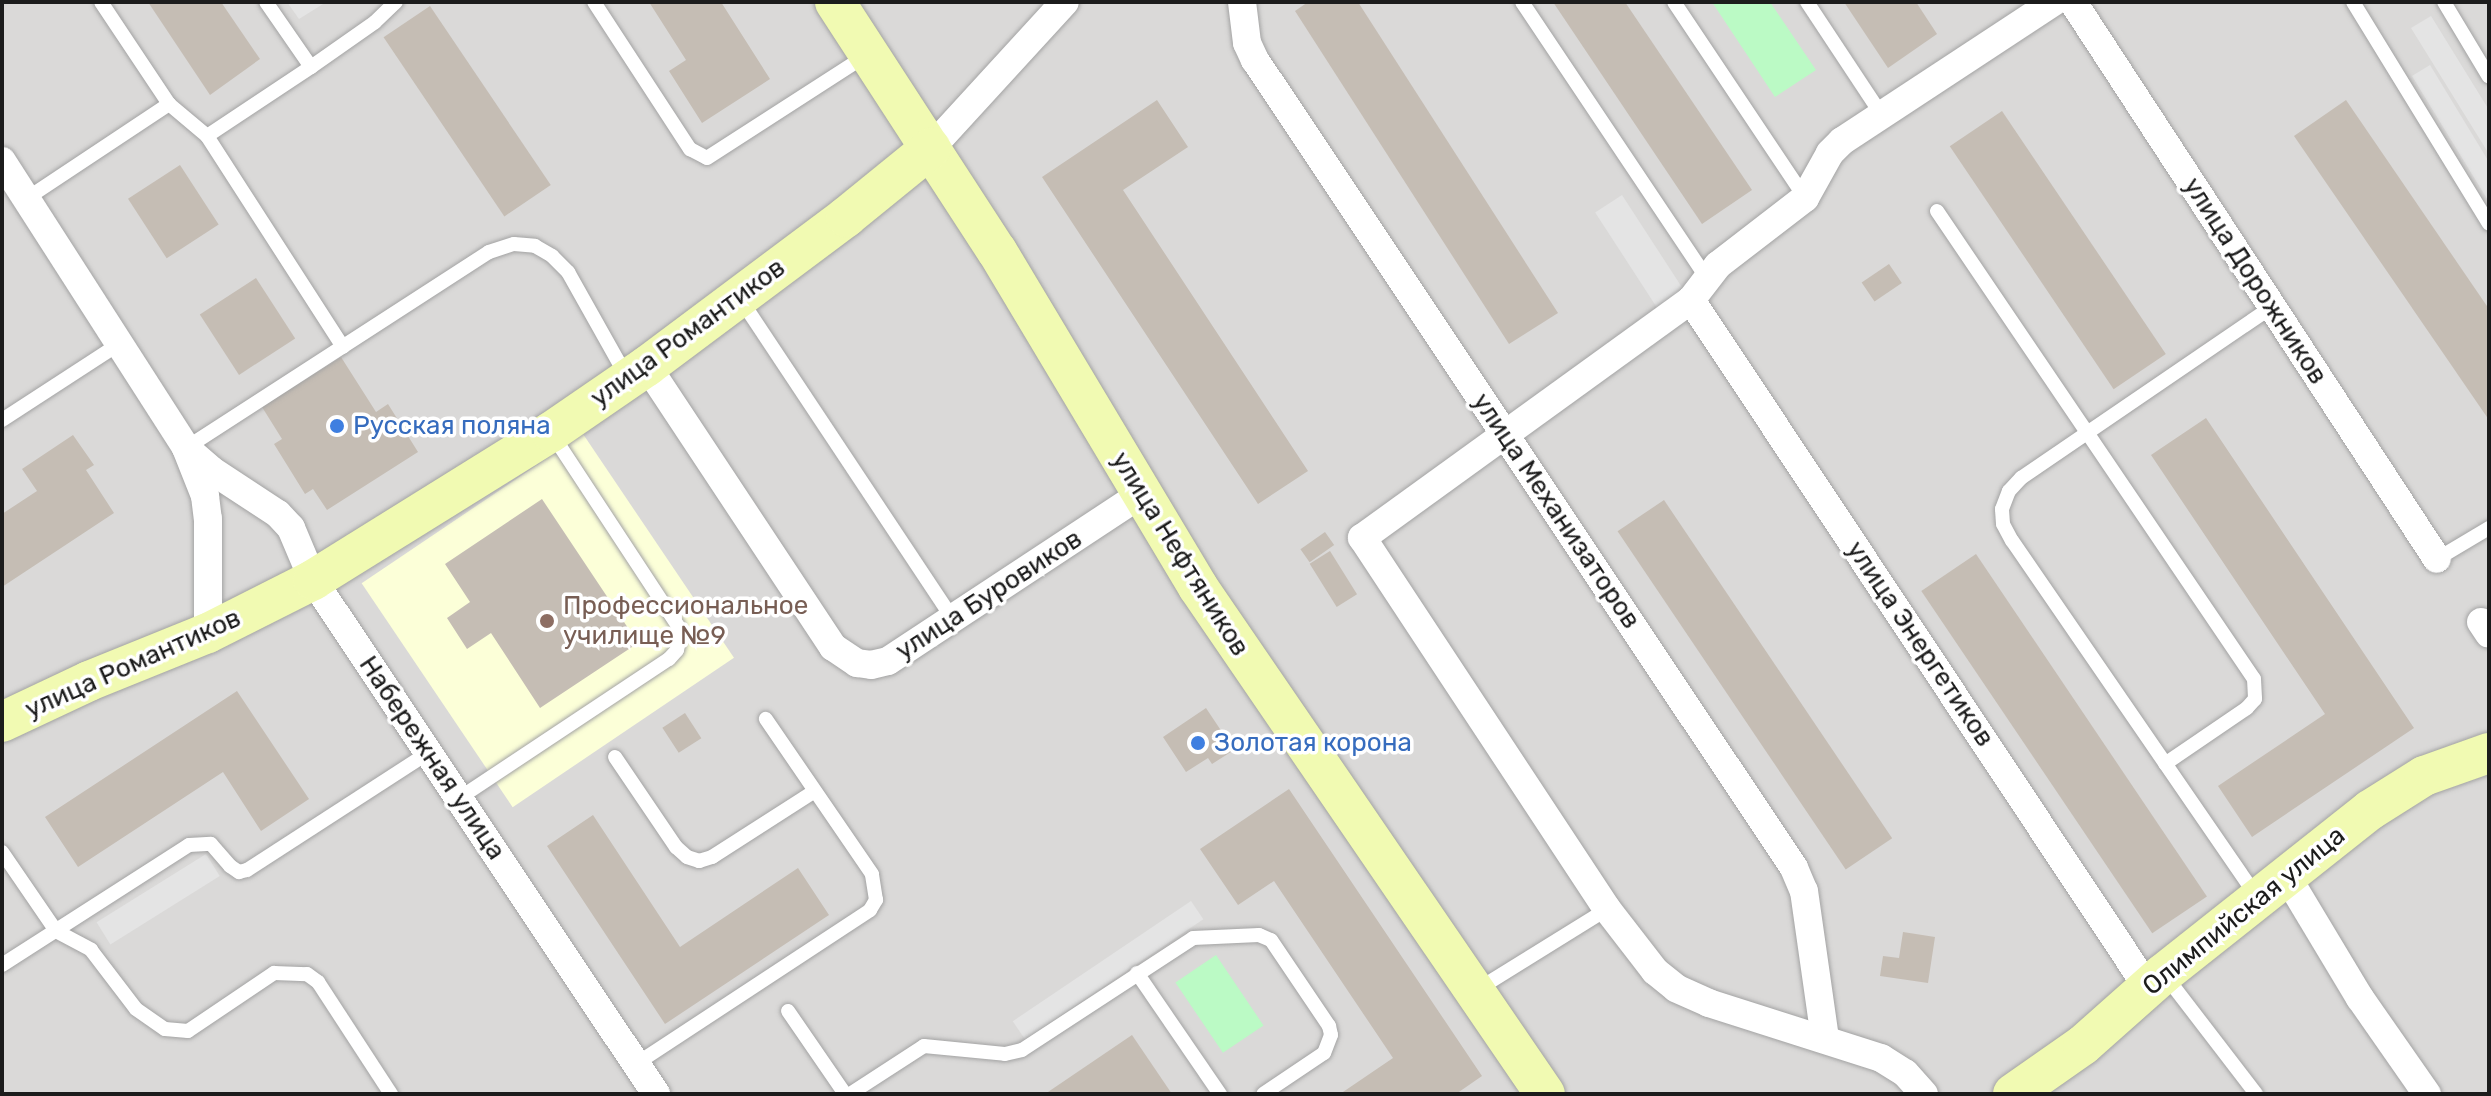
<!DOCTYPE html>
<html>
<head>
<meta charset="utf-8">
<style>
  body { margin:0 }
  #map { position:relative; width:2491px; height:1096px; overflow:hidden; background:#edeae1; font-family:Rubik,sans-serif }
  div>[style] { position:absolute }
  .residential>* { inset:0; background:#dad9d8; transform-origin:0 0 }
  .education>* { inset:0; background:#fcffd8; transform-origin:0 0 }
  .park>* { inset:0; background:#bbfac5; transform-origin:0 0 }
  .parking>* { inset:0; background:#e4e4e4; transform-origin:0 0 }
  .building>* { inset:0; background:#c5bdb4; transform-origin:0 0 }
  .roads { filter:drop-shadow(0 0 2px #a3a3a3) drop-shadow(0 0 2px #a3a3a3) }
  .lane>* { height:14px; margin:-7px; padding:0 7px; transform-origin:7px; border-radius:7px; background:#fff }
  .street>* { height:28px; margin:-14px; padding:0 14px; transform-origin:14px; border-radius:14px; background:#fff }
  .secondary>* { height:40px; margin:-20px; padding:0 20px; transform-origin:20px; border-radius:20px; background:#f1fab2 }
  .dots>* { width:22px; height:22px; translate:-50% -50%; box-sizing:border-box; border:4px solid #fff; border-radius:50% }
  span { translate:-50% -50%; white-space:nowrap; text-align:center; line-height:1.15; -webkit-text-stroke:7px #fff; paint-order:stroke }
  .street-label { font-size:26px; color:#1c1c1c }
  .shop-label { font-size:26px; color:#366cbe }
  .left { translate:0 -50%; text-align:left }
  .education-label { font-size:26px; color:#785e54 }
  .frame { position:absolute; inset:0; border:4px solid #1c1c1c; pointer-events:none }
</style>
</head>
<body>
<div id="map">
  <div class="residential">
    <div style="left:2px;top:2px;width:2487px;height:1092px"></div>
  </div>
  <div class="education">
    <div style="left:583px;top:434px;width:270px;height:267px;rotate:56deg"></div>
  </div>
  <div class="park">
    <div style="clip-path:polygon(1712px 2px,1770px 2px,1816px 70px,1775px 97px)"></div>
    <div style="left:1216px;top:955px;width:85px;height:49px;rotate:56deg"></div>
  </div>
  <div class="parking">
    <div style="clip-path:polygon(287px 2px,322px 2px,323px 4px,299px 19px)"></div>
    <div style="clip-path:polygon(2431px 16px,2489px 110px,2489px 154px,2411px 28px)"></div>
    <div style="clip-path:polygon(2430px 65px,2489px 162px,2489px 202px,2412px 76px)"></div>
    <div style="left:1622px;top:195px;width:113px;height:32px;rotate:57deg"></div>
    <div style="left:206px;top:854px;width:26px;height:129px;rotate:58deg"></div>
    <div style="left:1191px;top:901px;width:22px;height:215px;rotate:56deg"></div>
  </div>
  <div class="building">
    <div style="clip-path:polygon(148px 2px,221px 2px,260px 59px,210px 95px)"></div>
    <div style="clip-path:polygon(649px 2px,721px 2px,770px 79px,702px 123px,669px 71px,686px 60px)"></div>
    <div style="clip-path:polygon(1308px 2px,1358px 2px,1558px 313px,1509px 344px,1295px 11px)"></div>
    <div style="clip-path:polygon(1553px 2px,1625px 2px,1752px 190px,1702px 224px)"></div>
    <div style="clip-path:polygon(1844px 2px,1916px 2px,1937px 34px,1888px 68px)"></div>
    <div style="left:430px;top:6px;width:216px;height:56px;rotate:56deg"></div>
    <div style="clip-path:polygon(1157px 100px,1188px 147px,1123px 190px,1308px 471px,1258px 504px,1042px 177px)"></div>
    <div style="clip-path:polygon(2346px 100px,2489px 309px,2489px 420px,2294px 136px)"></div>
    <div style="left:2002px;top:111px;width:293px;height:63px;rotate:56deg"></div>
    <div style="left:180px;top:165px;width:71px;height:62px;rotate:57deg"></div>
    <div style="left:1889px;top:264px;width:23px;height:33px;rotate:56deg"></div>
    <div style="left:256px;top:278px;width:72px;height:67px;rotate:57deg"></div>
    <div style="clip-path:polygon(341px 357px,376px 412px,388px 404px,418px 452px,327px 510px,313px 489px,305px 494px,274px 444px,282px 439px,262px 407px)"></div>
    <div style="clip-path:polygon(2206px 418px,2414px 728px,2252px 837px,2218px 786px,2325px 714px,2151px 455px)"></div>
    <div style="clip-path:polygon(73px 435px,94px 465px,86px 470px,114px 513px,2px 587px,2px 514px,37px 491px,22px 469px)"></div>
    <div style="clip-path:polygon(542px 499px,638px 643px,540px 708px,491px 633px,467px 649px,447px 618px,470px 602px,445px 564px)"></div>
    <div style="left:1664px;top:500px;width:408px;height:56px;rotate:56deg"></div>
    <div style="left:1325px;top:532px;width:16px;height:30px;rotate:55deg"></div>
    <div style="left:1330px;top:551px;width:51px;height:24px;rotate:58deg"></div>
    <div style="left:1976px;top:554px;width:413px;height:66px;rotate:56deg"></div>
    <div style="clip-path:polygon(237px 691px,309px 799px,261px 831px,223px 772px,78px 867px,45px 817px)"></div>
    <div style="clip-path:polygon(1206px 708px,1234px 750px,1212px 764px,1208px 758px,1186px 772px,1163px 737px)"></div>
    <div style="left:685px;top:713px;width:30px;height:27px;rotate:57deg"></div>
    <div style="clip-path:polygon(1289px 789px,1482px 1076px,1456px 1094px,1340px 1094px,1393px 1058px,1274px 881px,1238px 905px,1200px 849px)"></div>
    <div style="clip-path:polygon(593px 815px,680px 947px,798px 868px,829px 915px,665px 1024px,547px 846px)"></div>
    <div style="clip-path:polygon(1903px 932px,1935px 937px,1928px 983px,1880px 976px,1883px 956px,1899px 958px)"></div>
    <div style="clip-path:polygon(1132px 1035px,1172px 1094px,1045px 1094px)"></div>
  </div>
  <div class="roads">
    <div class="lane">
      <div style="left:101px;top:2px;width:123px;rotate:56.3deg"></div>
      <div style="left:594px;top:2px;width:176px;rotate:56.9deg"></div>
      <div style="left:690px;top:149px;width:19px;rotate:28deg"></div>
      <div style="left:707px;top:158px;width:188px;rotate:-32.8deg"></div>
      <div style="left:1522px;top:2px;width:331px;rotate:56.2deg"></div>
      <div style="left:1674px;top:2px;width:236px;rotate:56.2deg"></div>
      <div style="left:1807px;top:2px;width:134px;rotate:56.5deg"></div>
      <div style="left:2353px;top:2px;width:260px;rotate:58.5deg"></div>
      <div style="left:2444px;top:2px;width:87px;rotate:59deg"></div>
      <div style="left:311px;top:67px;width:78px;rotate:-35.1deg"></div>
      <div style="left:375px;top:22px;width:29px;rotate:-44deg"></div>
      <div style="left:207px;top:136px;width:125px;rotate:-33.6deg"></div>
      <div style="left:311px;top:67px;width:79px;rotate:-124.7deg"></div>
      <div style="left:26px;top:199px;width:172px;rotate:-33.6deg"></div>
      <div style="left:169px;top:104px;width:50px;rotate:40.1deg"></div>
      <div style="left:207px;top:136px;width:251px;rotate:57.2deg"></div>
      <div style="left:1937px;top:211px;width:565px;rotate:55.89deg"></div>
      <div style="left:2254px;top:679px;width:20px;rotate:87deg"></div>
      <div style="left:2255px;top:699px;width:12px;rotate:132deg"></div>
      <div style="left:2247px;top:708px;width:99px;rotate:145.7deg"></div>
      <div style="left:741px;top:300px;width:383px;rotate:56.4deg"></div>
      <div style="left:2px;top:420px;width:140px;rotate:-33deg"></div>
      <div style="left:186px;top:448px;width:361px;rotate:-32.9deg"></div>
      <div style="left:489px;top:252px;width:26px;rotate:-18deg"></div>
      <div style="left:514px;top:244px;width:21px;rotate:5deg"></div>
      <div style="left:535px;top:246px;width:20px;rotate:30deg"></div>
      <div style="left:552px;top:256px;width:23px;rotate:45deg"></div>
      <div style="left:568px;top:272px;width:123px;rotate:60.7deg"></div>
      <div style="left:2437px;top:559px;width:61px;rotate:-30.8deg"></div>
      <div style="left:615px;top:757px;width:109px;rotate:55.9deg"></div>
      <div style="left:676px;top:847px;width:15px;rotate:42deg"></div>
      <div style="left:687px;top:857px;width:13px;rotate:18deg"></div>
      <div style="left:699px;top:861px;width:14px;rotate:-17deg"></div>
      <div style="left:712px;top:857px;width:122px;rotate:-32.7deg"></div>
      <div style="left:458px;top:799px;width:253px;rotate:-33.6deg"></div>
      <div style="left:669px;top:659px;width:12px;rotate:-48deg"></div>
      <div style="left:677px;top:650px;width:13px;rotate:-77deg"></div>
      <div style="left:680px;top:637px;width:11px;rotate:-100deg"></div>
      <div style="left:678px;top:626px;width:231px;rotate:-123.3deg"></div>
      <div style="left:2px;top:852px;width:96px;rotate:55.6deg"></div>
      <div style="left:56px;top:931px;width:40px;rotate:28deg"></div>
      <div style="left:91px;top:950px;width:74px;rotate:52.7deg"></div>
      <div style="left:136px;top:1009px;width:35px;rotate:35deg"></div>
      <div style="left:165px;top:1029px;width:23px;rotate:5deg"></div>
      <div style="left:188px;top:1031px;width:104px;rotate:-34deg"></div>
      <div style="left:274px;top:973px;width:33px;rotate:2deg"></div>
      <div style="left:307px;top:974px;width:14px;rotate:36deg"></div>
      <div style="left:318px;top:982px;width:134px;rotate:56.9deg"></div>
      <div style="left:2257px;top:897px;width:432px;rotate:-124.5deg"></div>
      <div style="left:2012px;top:541px;width:19px;rotate:-118deg"></div>
      <div style="left:2003px;top:524px;width:15px;rotate:-94deg"></div>
      <div style="left:2002px;top:509px;width:19px;rotate:-69deg"></div>
      <div style="left:2009px;top:491px;width:18px;rotate:-47deg"></div>
      <div style="left:2021px;top:478px;width:304px;rotate:-34.3deg"></div>
      <div style="left:2px;top:965px;width:222px;rotate:-32.7deg"></div>
      <div style="left:189px;top:845px;width:22px;rotate:-3deg"></div>
      <div style="left:211px;top:844px;width:29px;rotate:49deg"></div>
      <div style="left:230px;top:866px;width:11px;rotate:34deg"></div>
      <div style="left:239px;top:872px;width:8px;rotate:-14deg"></div>
      <div style="left:247px;top:870px;width:216px;rotate:-32.9deg"></div>
      <div style="left:1137px;top:973px;width:147px;rotate:55.6deg"></div>
      <div style="left:2164px;top:974px;width:151px;rotate:52.5deg"></div>
      <div style="left:1475px;top:991px;width:155px;rotate:-31.8deg"></div>
      <div style="left:788px;top:1011px;width:101px;rotate:55.5deg"></div>
      <div style="left:636px;top:1064px;width:280px;rotate:-33.3deg"></div>
      <div style="left:870px;top:910px;width:12px;rotate:-59deg"></div>
      <div style="left:876px;top:900px;width:26px;rotate:-99deg"></div>
      <div style="left:872px;top:874px;width:188px;rotate:-124.4deg"></div>
      <div style="left:850px;top:1094px;width:88px;rotate:-33deg"></div>
      <div style="left:924px;top:1046px;width:81px;rotate:5.6deg"></div>
      <div style="left:1005px;top:1054px;width:17px;rotate:-13deg"></div>
      <div style="left:1022px;top:1050px;width:204px;rotate:-33.2deg"></div>
      <div style="left:1193px;top:938px;width:66px;rotate:-2.6deg"></div>
      <div style="left:1259px;top:935px;width:13px;rotate:23deg"></div>
      <div style="left:1271px;top:940px;width:104px;rotate:56deg"></div>
      <div style="left:1329px;top:1026px;width:9px;rotate:77deg"></div>
      <div style="left:1331px;top:1035px;width:19px;rotate:111deg"></div>
      <div style="left:1324px;top:1053px;width:73px;rotate:146.1deg"></div>
    </div>
    <div class="street">
      <div style="left:1242px;top:2px;width:41px;rotate:83deg"></div>
      <div style="left:1247px;top:43px;width:19px;rotate:65deg"></div>
      <div style="left:1255px;top:60px;width:971px;rotate:56.29deg"></div>
      <div style="left:1794px;top:868px;width:25px;rotate:67deg"></div>
      <div style="left:1804px;top:891px;width:148px;rotate:81.9deg"></div>
      <div style="left:2073px;top:2px;width:665px;rotate:56.84deg"></div>
      <div style="left:931px;top:148px;width:198px;rotate:-47.5deg"></div>
      <div style="left:2px;top:161px;width:341px;rotate:57.3deg"></div>
      <div style="left:186px;top:448px;width:52px;rotate:68.4deg"></div>
      <div style="left:205px;top:496px;width:23px;rotate:83deg"></div>
      <div style="left:208px;top:519px;width:114px;rotate:90deg"></div>
      <div style="left:1691px;top:300px;width:826px;rotate:56.41deg"></div>
      <div style="left:647px;top:366px;width:337px;rotate:56.5deg"></div>
      <div style="left:833px;top:647px;width:29px;rotate:34deg"></div>
      <div style="left:857px;top:663px;width:14px;rotate:8deg"></div>
      <div style="left:871px;top:665px;width:17px;rotate:-13deg"></div>
      <div style="left:888px;top:661px;width:303px;rotate:-33.4deg"></div>
      <div style="left:186px;top:448px;width:33px;rotate:41deg"></div>
      <div style="left:211px;top:470px;width:80px;rotate:33.3deg"></div>
      <div style="left:278px;top:514px;width:19px;rotate:47deg"></div>
      <div style="left:291px;top:528px;width:56px;rotate:67.1deg"></div>
      <div style="left:313px;top:580px;width:618px;rotate:56.28deg"></div>
      <div style="left:2481px;top:622px;width:14px;rotate:56deg"></div>
      <div style="left:2286px;top:875px;width:144px;rotate:59deg"></div>
      <div style="left:2360px;top:998px;width:117px;rotate:55.1deg"></div>
      <div style="left:1924px;top:1094px;width:28px;rotate:-132deg"></div>
      <div style="left:1905px;top:1073px;width:28px;rotate:-148deg"></div>
      <div style="left:1881px;top:1058px;width:181px;rotate:-162.3deg"></div>
      <div style="left:1709px;top:1003px;width:36px;rotate:-156deg"></div>
      <div style="left:1676px;top:988px;width:27px;rotate:-141deg"></div>
      <div style="left:1655px;top:971px;width:78px;rotate:-127.7deg"></div>
      <div style="left:1607px;top:909px;width:445px;rotate:-123.4deg"></div>
      <div style="left:1362px;top:538px;width:406px;rotate:-35.9deg"></div>
      <div style="left:1691px;top:300px;width:44px;rotate:-52.4deg"></div>
      <div style="left:1718px;top:265px;width:110px;rotate:-37.6deg"></div>
      <div style="left:1805px;top:198px;width:51px;rotate:-60.9deg"></div>
      <div style="left:1830px;top:153px;width:17px;rotate:-45deg"></div>
      <div style="left:1842px;top:141px;width:254px;rotate:-33.3deg"></div>
    </div>
    <div class="secondary">
      <div style="left:835px;top:2px;width:297px;rotate:57deg"></div>
      <div style="left:997px;top:251px;width:392px;rotate:59.1deg"></div>
      <div style="left:1198px;top:587px;width:614px;rotate:55.61deg"></div>
      <div style="left:2px;top:722px;width:96px;rotate:-25.2deg"></div>
      <div style="left:89px;top:681px;width:128px;rotate:-22deg"></div>
      <div style="left:208px;top:633px;width:118px;rotate:-26.8deg"></div>
      <div style="left:313px;top:580px;width:280px;rotate:-31.9deg"></div>
      <div style="left:551px;top:432px;width:116px;rotate:-34.5deg"></div>
      <div style="left:647px;top:366px;width:249px;rotate:-36.8deg"></div>
      <div style="left:846px;top:217px;width:109px;rotate:-39.1deg"></div>
      <div style="left:2013px;top:1094px;width:85px;rotate:-35deg"></div>
      <div style="left:2083px;top:1045px;width:107px;rotate:-41.6deg"></div>
      <div style="left:2163px;top:974px;width:264px;rotate:-38.4deg"></div>
      <div style="left:2370px;top:810px;width:64px;rotate:-32.2deg"></div>
      <div style="left:2424px;top:776px;width:69px;rotate:-19.5deg"></div>
    </div>
  </div>
  <div class="dots">
    <div style="left:337px;top:426px;background:#3f7fe0"></div>
    <div style="left:547px;top:621px;background:#8d6e63"></div>
    <div style="left:1198px;top:743px;background:#3f7fe0"></div>
  </div>
  <div class="street-label">
    <span style="left:2255px;top:281px;rotate:57deg">улица Дорожников</span>
    <span style="left:688px;top:333px;rotate:-36deg">улица Романтиков</span>
    <span style="left:1556px;top:511px;rotate:56deg">улица Механизаторов</span>
    <span style="left:1180px;top:554px;rotate:58deg">улица Нефтяников</span>
    <span style="left:989px;top:595px;rotate:-33deg">улица Буровиков</span>
    <span style="left:1920px;top:644px;rotate:56deg">улица Энергетиков</span>
    <span style="left:133px;top:664px;rotate:-24deg">улица Романтиков</span>
    <span style="left:432px;top:758px;rotate:56deg">Набережная улица</span>
    <span style="left:2244px;top:911px;rotate:-39deg">Олимпийская улица</span>
  </div>
  <div class="shop-label">
    <span class="left" style="left:353px;top:426px">Русская поляна</span>
    <span class="left" style="left:1214px;top:743px">Золотая корона</span>
  </div>
  <div class="education-label">
    <span class="left" style="left:563px;top:621px">Профессиональное<br>училище №9</span>
  </div>
  <div class="frame"></div>
</div>
</body>
</html>
